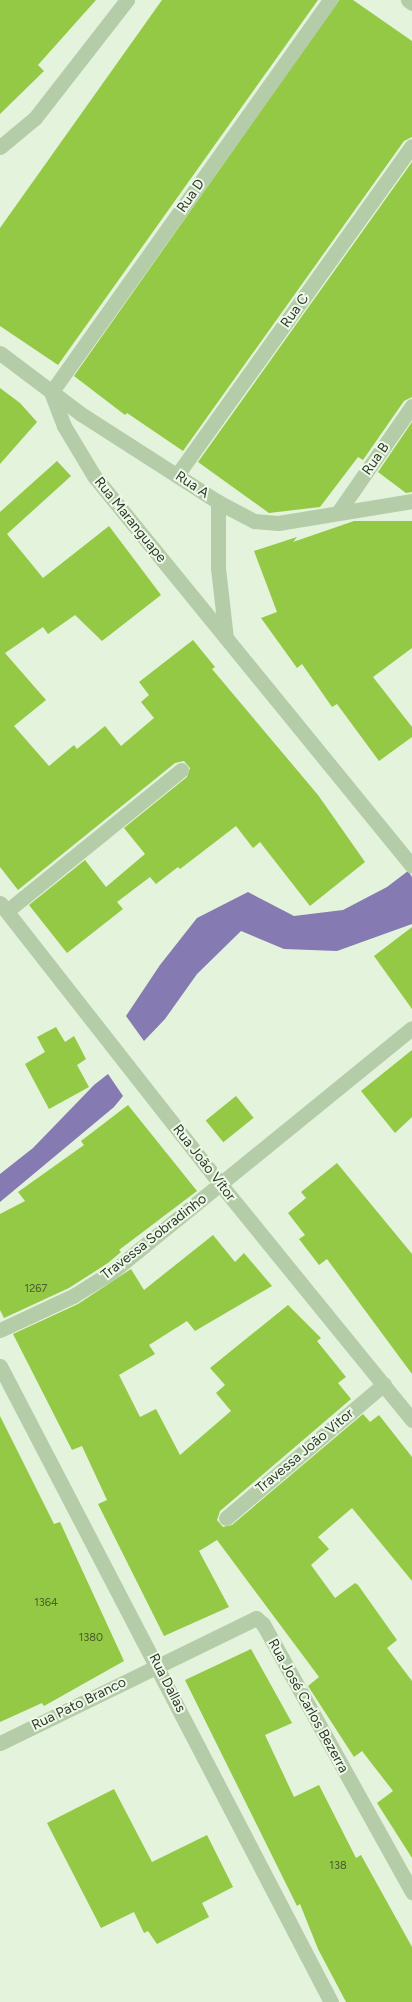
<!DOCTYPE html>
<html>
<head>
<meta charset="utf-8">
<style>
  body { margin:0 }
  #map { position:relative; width:412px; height:2002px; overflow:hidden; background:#e3f3dc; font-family:Figtree,sans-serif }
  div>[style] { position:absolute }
  .water>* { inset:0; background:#857ab1 }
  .building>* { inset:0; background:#93c944; transform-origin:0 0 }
  .street>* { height:15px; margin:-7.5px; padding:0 7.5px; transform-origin:7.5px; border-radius:7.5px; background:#b5cca8 }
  span { translate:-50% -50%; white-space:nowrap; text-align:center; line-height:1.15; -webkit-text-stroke:4px #eefae9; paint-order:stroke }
  .number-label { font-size:11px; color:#495c2f }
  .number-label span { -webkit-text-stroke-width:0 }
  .street-label { font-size:14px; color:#303828 }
</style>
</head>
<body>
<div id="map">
  <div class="water">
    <div style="clip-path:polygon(408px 871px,412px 877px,412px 924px,337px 951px,284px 949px,241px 931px,197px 974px,165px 1019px,144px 1041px,126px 1016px,160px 965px,197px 918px,248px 892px,294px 916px,343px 910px,387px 887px)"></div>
    <div style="clip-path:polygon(108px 1074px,123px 1096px,114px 1107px,0 1202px,0 1174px,33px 1148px,94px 1085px)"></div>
  </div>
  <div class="building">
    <div style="clip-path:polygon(0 0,96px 0,38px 65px,44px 71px,0 114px)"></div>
    <div style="clip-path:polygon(162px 0,318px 0,58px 365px,0 326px,0 228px)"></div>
    <div style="clip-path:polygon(339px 0,353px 0,412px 41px,412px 137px,404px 141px,183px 451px,127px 413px,125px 415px,74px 376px)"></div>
    <div style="clip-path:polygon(412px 162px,412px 397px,404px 401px,363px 460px,358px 457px,320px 507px,269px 513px,198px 462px)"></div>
    <div style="clip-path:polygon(0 388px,20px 403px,37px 422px,0 464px)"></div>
    <div style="clip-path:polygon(412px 422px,412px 492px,406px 493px,378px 472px)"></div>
    <div style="clip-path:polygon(57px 461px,71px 476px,7px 534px,43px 578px,109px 526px,161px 595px,102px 641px,75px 615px,48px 634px,43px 627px,5px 653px,46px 700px,14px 726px,49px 766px,74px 745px,77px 749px,105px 726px,121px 746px,154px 718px,141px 702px,149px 695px,139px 682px,193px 640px,215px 667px,212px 669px,318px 795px,365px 862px,310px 906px,260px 842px,253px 848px,236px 826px,180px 869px,178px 867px,156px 884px,150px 877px,117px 902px,123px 909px,67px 953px,29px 905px,85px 860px,106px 887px,145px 854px,124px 828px,187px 777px,190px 768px,184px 761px,175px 763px,18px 890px,0 867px,0 512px)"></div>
    <div style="clip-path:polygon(354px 521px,412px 521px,412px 648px,373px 677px,412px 727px,412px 737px,379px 761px,337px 704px,332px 707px,302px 664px,297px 668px,261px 618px,277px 612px,254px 551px,297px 537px,293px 542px)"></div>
    <div style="clip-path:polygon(412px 927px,412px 1009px,374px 956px)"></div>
    <div style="clip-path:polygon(56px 1027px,65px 1042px,74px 1036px,86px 1059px,77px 1065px,89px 1087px,49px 1109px,25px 1064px,45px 1052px,37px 1037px)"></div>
    <div style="clip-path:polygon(412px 1050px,412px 1117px,395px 1133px,361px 1091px)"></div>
    <div style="left:236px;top:1096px;width:28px;height:39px;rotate:51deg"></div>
    <div style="clip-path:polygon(128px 1105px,197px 1191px,119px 1250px,121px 1252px,108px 1263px,69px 1288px,4px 1318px,0 1310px,0 1214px,25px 1201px,18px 1192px,84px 1145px,81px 1141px)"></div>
    <div style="clip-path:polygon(337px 1163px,412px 1254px,412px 1374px,327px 1259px,319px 1265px,299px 1239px,305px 1235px,288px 1213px,306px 1198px,301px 1192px)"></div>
    <div style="clip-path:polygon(213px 1235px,235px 1262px,244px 1253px,272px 1286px,195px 1331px,187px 1321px,149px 1345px,155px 1354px,119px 1375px,140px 1417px,156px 1409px,180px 1455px,231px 1411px,216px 1393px,225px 1385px,210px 1368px,288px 1305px,321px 1338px,317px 1341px,346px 1377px,338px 1383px,351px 1399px,220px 1511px,217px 1520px,223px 1527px,232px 1525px,363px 1414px,370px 1422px,379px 1415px,412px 1457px,412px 1581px,352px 1508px,318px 1537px,329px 1549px,311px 1565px,335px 1598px,355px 1583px,358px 1585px,397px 1640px,387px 1648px,412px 1681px,412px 1858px,377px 1803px,393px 1791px,362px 1751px,354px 1757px,308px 1686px,319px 1677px,217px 1540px,199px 1551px,229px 1607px,164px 1636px,98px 1504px,107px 1500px,82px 1446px,72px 1450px,13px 1334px,78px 1304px,131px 1269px,144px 1290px)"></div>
    <div style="clip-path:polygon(0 1416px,54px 1524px,60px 1522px,124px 1661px,44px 1706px,42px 1703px,0 1722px)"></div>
    <div style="clip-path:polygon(251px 1649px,292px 1723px,265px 1735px,294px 1797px,319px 1785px,356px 1858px,361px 1855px,412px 1947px,412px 2002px,346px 2002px,318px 1949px,300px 1904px,297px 1906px,185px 1680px)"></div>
    <div style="clip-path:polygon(114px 1789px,152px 1862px,207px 1835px,233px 1887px,202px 1903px,209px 1917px,157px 1944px,148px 1931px,144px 1933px,134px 1912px,101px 1928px,47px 1823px)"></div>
  </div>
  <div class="street">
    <div style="left:330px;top:0;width:481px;rotate:125.4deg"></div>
    <div style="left:51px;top:392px;width:36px;rotate:69deg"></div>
    <div style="left:64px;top:426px;width:58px;rotate:59deg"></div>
    <div style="left:94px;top:476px;width:503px;rotate:50.81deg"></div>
    <div style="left:408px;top:0;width:5px;rotate:37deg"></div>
    <div style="left:0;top:147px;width:45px;rotate:-39.6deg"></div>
    <div style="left:35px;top:118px;width:150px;rotate:-52.1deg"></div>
    <div style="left:0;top:353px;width:101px;rotate:37deg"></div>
    <div style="left:81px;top:414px;width:163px;rotate:32.7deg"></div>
    <div style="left:218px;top:502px;width:41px;rotate:27.8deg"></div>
    <div style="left:254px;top:521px;width:24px;rotate:5deg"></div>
    <div style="left:278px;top:523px;width:136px;rotate:-9.3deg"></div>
    <div style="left:177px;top:475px;width:404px;rotate:-54.5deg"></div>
    <div style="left:218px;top:502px;width:66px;rotate:90deg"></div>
    <div style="left:218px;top:568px;width:70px;rotate:83.5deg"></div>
    <div style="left:339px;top:511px;width:128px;rotate:-55.2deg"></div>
    <div style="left:0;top:903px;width:358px;rotate:51.9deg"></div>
    <div style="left:221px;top:1185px;width:303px;rotate:50.9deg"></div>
    <div style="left:7px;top:911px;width:224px;rotate:-39deg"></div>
    <div style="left:0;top:1330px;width:81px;rotate:-25deg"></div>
    <div style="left:73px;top:1296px;width:47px;rotate:-32deg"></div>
    <div style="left:113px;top:1271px;width:385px;rotate:-39.1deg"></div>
    <div style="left:0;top:1366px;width:717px;rotate:62.51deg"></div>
    <div style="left:226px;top:1518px;width:207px;rotate:-40.3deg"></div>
    <div style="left:0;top:1743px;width:285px;rotate:-26deg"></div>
    <div style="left:256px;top:1618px;width:9px;rotate:41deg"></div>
    <div style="left:263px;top:1624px;width:307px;rotate:60.9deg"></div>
  </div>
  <div class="number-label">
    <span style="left:36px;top:1289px">1267</span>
    <span style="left:46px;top:1603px">1364</span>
    <span style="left:91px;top:1638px">1380</span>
    <span style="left:338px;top:1866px">138</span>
  </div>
  <div class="street-label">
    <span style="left:191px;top:196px;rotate:-55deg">Rua D</span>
    <span style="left:295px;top:311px;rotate:-55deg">Rua C</span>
    <span style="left:376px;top:459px;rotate:-55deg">Rua B</span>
    <span style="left:192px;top:485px;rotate:33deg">Rua A</span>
    <span style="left:130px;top:520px;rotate:51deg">Rua Maranguape</span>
    <span style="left:204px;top:1163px;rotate:52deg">Rua João Vítor</span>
    <span style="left:154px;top:1237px;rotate:-38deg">Travessa Sobradinho</span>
    <span style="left:305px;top:1451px;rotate:-40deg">Travessa João Vitor</span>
    <span style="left:167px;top:1683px;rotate:63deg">Rua Dallas</span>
    <span style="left:79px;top:1704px;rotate:-26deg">Rua Pato Branco</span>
    <span style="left:308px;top:1706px;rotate:61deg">Rua José Carlos Bezerra</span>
  </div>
</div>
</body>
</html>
